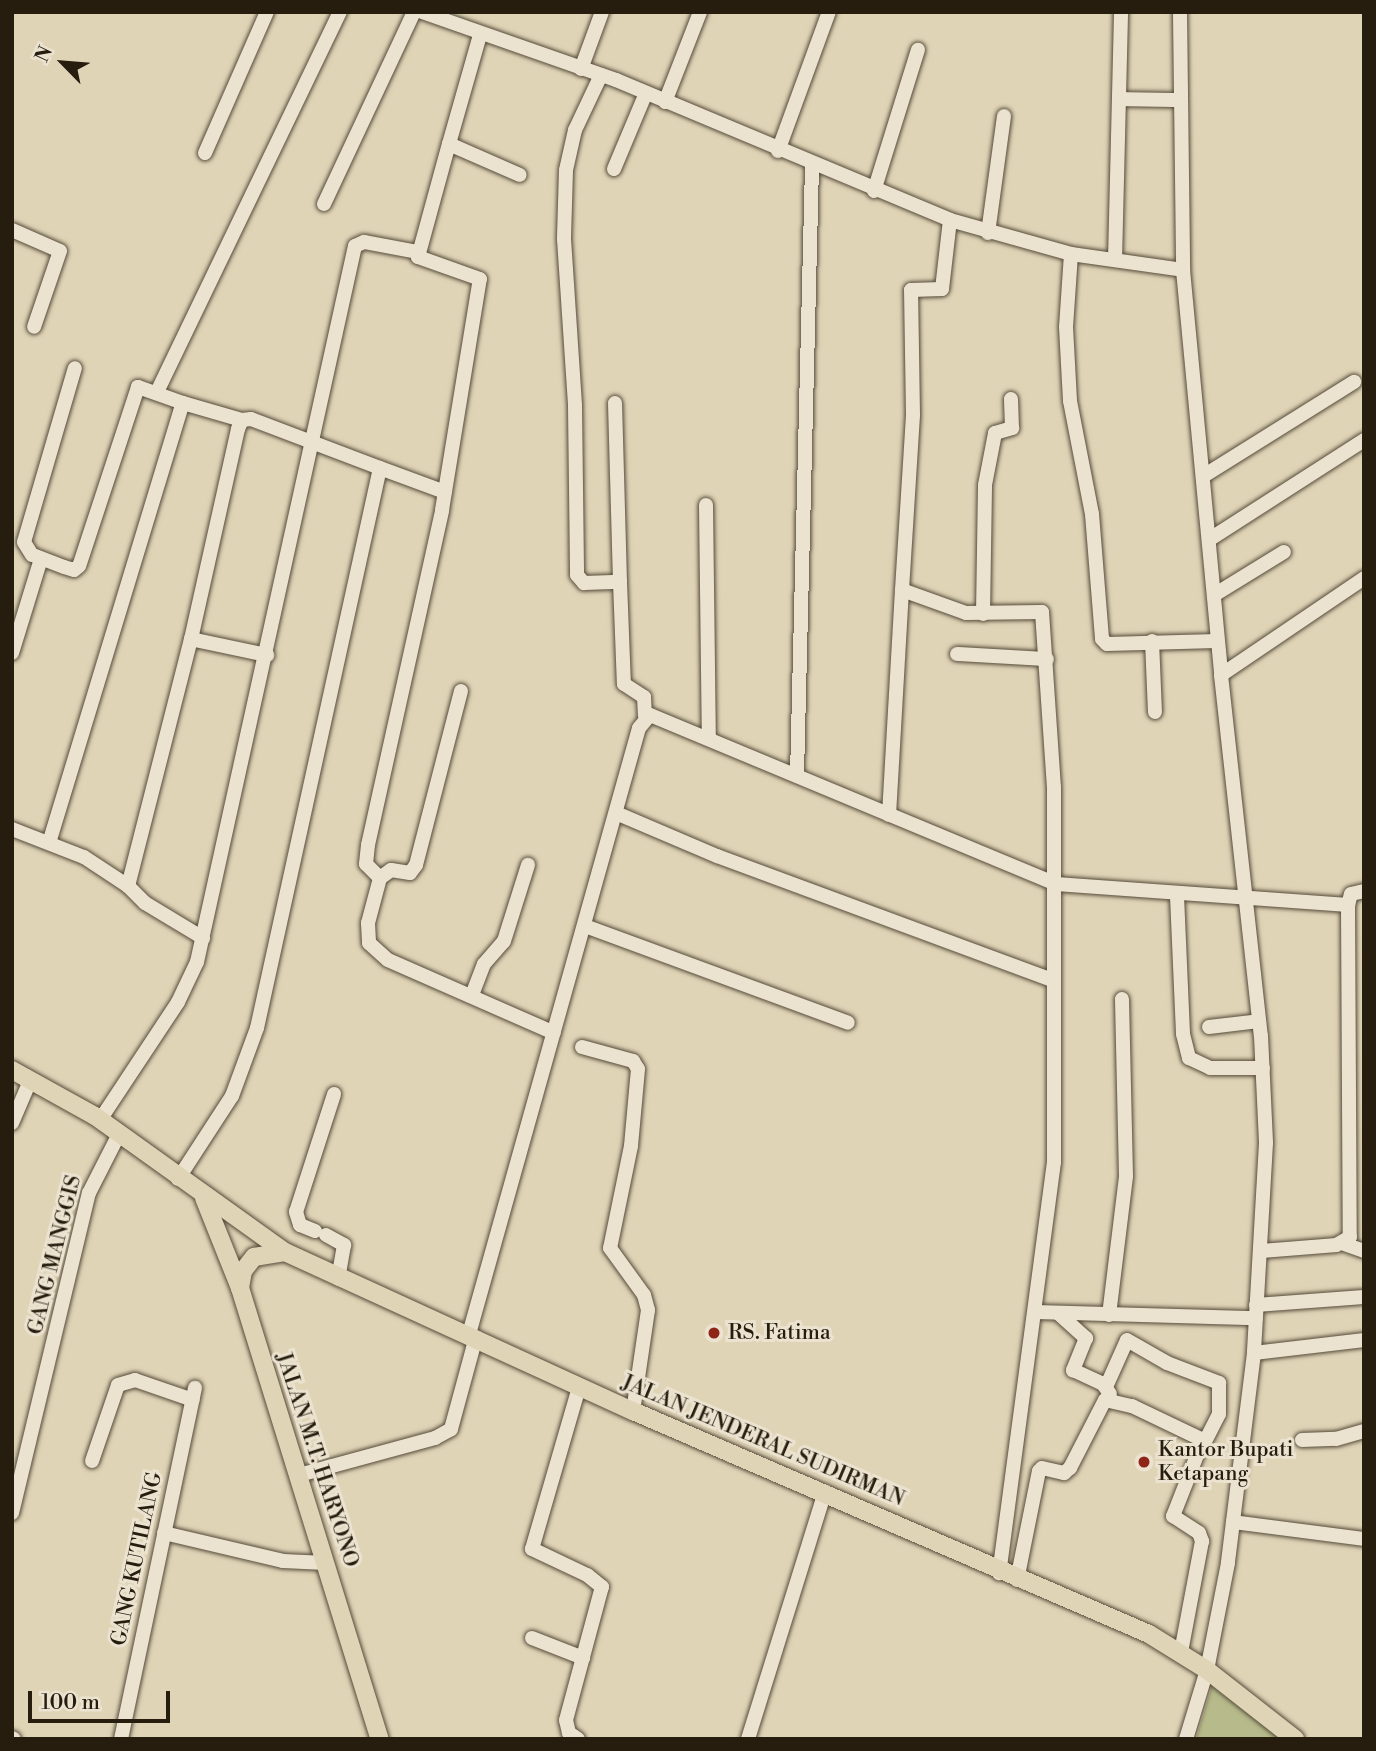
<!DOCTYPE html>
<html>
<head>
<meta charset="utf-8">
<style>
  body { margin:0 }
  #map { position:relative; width:1376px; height:1751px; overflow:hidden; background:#e0d4b7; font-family:"Libre Bodoni",serif }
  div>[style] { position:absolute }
  .green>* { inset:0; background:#b7bb8b }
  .roads { filter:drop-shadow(0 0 2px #554b39) drop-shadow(0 0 2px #554b39) }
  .minor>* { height:14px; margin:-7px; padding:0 7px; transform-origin:7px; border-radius:7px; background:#ebe3d0 }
  .major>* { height:18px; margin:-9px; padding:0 9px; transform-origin:9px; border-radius:9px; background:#e0d4b7 }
  .dots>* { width:19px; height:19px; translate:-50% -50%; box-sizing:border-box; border:4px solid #ebe3d0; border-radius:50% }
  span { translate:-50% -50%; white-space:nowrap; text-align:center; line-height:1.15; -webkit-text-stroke:6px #ebe3d0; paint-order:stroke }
  .street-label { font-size:21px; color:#271d0f }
  .poi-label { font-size:21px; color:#271d0f }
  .left { translate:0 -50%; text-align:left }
  .frame { position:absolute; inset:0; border:14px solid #271d0f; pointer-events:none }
  .north { position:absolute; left:28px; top:28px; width:70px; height:70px; -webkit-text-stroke:5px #ebe3d0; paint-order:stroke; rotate:295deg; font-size:19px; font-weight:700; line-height:28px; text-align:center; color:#271d0f }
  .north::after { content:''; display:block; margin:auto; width:24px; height:32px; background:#271d0f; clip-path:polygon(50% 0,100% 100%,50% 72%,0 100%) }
  .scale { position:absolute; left:28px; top:1691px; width:142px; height:32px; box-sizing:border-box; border:4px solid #271d0f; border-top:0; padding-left:9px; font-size:21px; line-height:24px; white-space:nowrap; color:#271d0f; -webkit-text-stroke:5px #ebe3d0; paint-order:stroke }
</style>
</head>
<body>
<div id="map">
  <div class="green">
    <div style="clip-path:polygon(1212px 1686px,1280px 1739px,1196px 1739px)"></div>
  </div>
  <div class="roads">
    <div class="minor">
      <div style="left:422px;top:12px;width:206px;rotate:19.3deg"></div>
      <div style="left:616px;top:80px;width:362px;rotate:22.7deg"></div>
      <div style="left:950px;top:220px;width:126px;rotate:15.7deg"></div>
      <div style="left:1071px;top:254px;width:113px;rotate:8.1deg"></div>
      <div style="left:1180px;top:12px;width:258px;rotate:89.3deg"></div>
      <div style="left:1183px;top:270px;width:407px;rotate:84.6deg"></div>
      <div style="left:1221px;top:675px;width:363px;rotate:83.7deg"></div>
      <div style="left:1261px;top:1036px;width:107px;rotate:87.3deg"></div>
      <div style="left:1266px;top:1143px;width:210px;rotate:93.3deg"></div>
      <div style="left:1254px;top:1353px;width:212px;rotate:97.1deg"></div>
      <div style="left:1228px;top:1563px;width:109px;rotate:101.1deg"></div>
      <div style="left:1207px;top:1670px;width:72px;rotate:106.9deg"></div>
      <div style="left:480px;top:35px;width:113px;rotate:105.9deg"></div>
      <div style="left:449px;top:144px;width:77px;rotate:23.6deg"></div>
      <div style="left:581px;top:69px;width:61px;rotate:-69.8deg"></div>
      <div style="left:601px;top:75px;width:61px;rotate:115.3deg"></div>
      <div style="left:575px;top:130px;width:41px;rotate:102.7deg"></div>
      <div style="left:566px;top:170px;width:69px;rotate:91.7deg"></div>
      <div style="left:564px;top:239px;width:167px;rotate:86.2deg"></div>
      <div style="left:575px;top:406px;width:169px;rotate:89.3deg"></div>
      <div style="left:577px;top:575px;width:11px;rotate:49deg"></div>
      <div style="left:584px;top:583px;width:36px;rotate:-2deg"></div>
      <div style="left:620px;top:582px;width:102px;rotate:87.8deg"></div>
      <div style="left:624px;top:684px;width:24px;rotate:33deg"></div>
      <div style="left:644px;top:697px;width:19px;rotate:87deg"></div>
      <div style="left:1122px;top:99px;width:59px;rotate:1deg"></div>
      <div style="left:665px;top:102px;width:97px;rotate:-68.7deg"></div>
      <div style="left:778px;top:151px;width:148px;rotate:-69.9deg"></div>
      <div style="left:205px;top:153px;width:154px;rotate:-66.3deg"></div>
      <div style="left:614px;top:169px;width:82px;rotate:-67.2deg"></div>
      <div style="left:874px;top:191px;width:148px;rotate:-72.7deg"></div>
      <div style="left:324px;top:204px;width:212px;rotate:-64.9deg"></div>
      <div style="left:12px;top:230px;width:52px;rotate:23.6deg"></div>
      <div style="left:60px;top:251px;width:80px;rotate:108.9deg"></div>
      <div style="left:988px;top:233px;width:118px;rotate:-82.2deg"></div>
      <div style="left:1071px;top:254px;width:73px;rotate:93.9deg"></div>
      <div style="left:1066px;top:327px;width:74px;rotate:86.9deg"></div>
      <div style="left:1070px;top:401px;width:115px;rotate:79deg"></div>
      <div style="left:1092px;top:514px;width:125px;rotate:85.4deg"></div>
      <div style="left:1102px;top:639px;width:7px;rotate:45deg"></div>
      <div style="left:1107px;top:644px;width:110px;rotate:-1.6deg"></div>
      <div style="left:1115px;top:260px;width:248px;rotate:-88.6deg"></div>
      <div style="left:157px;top:392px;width:422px;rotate:-64.3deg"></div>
      <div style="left:183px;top:403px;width:61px;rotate:16.1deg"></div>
      <div style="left:615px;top:403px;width:179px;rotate:88.4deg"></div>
      <div style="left:380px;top:468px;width:69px;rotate:20.3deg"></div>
      <div style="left:1205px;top:475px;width:176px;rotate:-32deg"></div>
      <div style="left:706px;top:505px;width:233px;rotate:89.3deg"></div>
      <div style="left:1210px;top:539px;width:183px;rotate:-32.7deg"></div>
      <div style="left:902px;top:590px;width:175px;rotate:-86.4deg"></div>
      <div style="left:913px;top:415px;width:125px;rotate:-90.9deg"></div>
      <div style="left:911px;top:290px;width:31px;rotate:-2deg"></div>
      <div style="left:942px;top:289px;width:69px;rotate:-83.4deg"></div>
      <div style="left:1214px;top:595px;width:82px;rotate:-31.6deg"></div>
      <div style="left:983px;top:614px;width:129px;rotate:-89.1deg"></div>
      <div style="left:985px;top:485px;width:53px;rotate:-79.1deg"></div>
      <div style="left:995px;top:433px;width:18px;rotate:-16deg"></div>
      <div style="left:1012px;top:428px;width:29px;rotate:-92deg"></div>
      <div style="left:191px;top:639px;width:78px;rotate:11.9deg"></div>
      <div style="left:1152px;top:641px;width:71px;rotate:87.6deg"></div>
      <div style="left:12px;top:653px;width:98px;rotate:-72.9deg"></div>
      <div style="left:957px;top:654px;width:90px;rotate:3.2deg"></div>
      <div style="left:1221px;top:675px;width:173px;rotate:-34.1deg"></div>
      <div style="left:461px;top:691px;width:180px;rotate:104.5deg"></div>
      <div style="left:416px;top:865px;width:10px;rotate:127deg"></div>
      <div style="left:410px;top:873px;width:19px;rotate:-171deg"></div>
      <div style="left:391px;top:870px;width:14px;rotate:144deg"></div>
      <div style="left:380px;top:878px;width:47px;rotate:104.9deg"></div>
      <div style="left:368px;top:923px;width:20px;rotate:87deg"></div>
      <div style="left:369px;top:943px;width:25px;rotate:42deg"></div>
      <div style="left:388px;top:960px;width:181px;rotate:23.7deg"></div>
      <div style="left:797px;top:775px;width:610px;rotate:-88.59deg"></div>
      <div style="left:616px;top:813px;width:110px;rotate:23.1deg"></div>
      <div style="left:717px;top:856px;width:357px;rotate:20.3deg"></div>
      <div style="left:889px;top:815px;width:225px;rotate:-86.7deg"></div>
      <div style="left:902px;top:590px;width:68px;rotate:19.8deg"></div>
      <div style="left:966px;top:613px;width:76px;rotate:-0.8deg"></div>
      <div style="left:1042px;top:612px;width:175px;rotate:86.1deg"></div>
      <div style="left:1054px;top:787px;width:375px;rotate:90deg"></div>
      <div style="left:1054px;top:1162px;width:415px;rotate:97.6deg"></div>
      <div style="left:12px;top:829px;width:77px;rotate:21.3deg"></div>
      <div style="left:84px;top:857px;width:53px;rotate:33.4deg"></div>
      <div style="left:49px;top:843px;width:460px;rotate:-73.1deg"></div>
      <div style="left:183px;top:403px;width:48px;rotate:-160.4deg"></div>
      <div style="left:138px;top:387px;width:188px;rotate:108.2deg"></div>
      <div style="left:79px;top:566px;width:6px;rotate:141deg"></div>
      <div style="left:74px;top:570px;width:10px;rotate:-163deg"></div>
      <div style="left:64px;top:567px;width:34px;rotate:-159deg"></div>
      <div style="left:32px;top:555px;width:15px;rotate:-122deg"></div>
      <div style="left:24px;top:542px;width:181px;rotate:-73.7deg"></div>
      <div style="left:380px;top:878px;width:20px;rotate:-135deg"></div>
      <div style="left:366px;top:864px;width:19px;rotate:-84deg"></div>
      <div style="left:368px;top:845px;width:343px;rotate:-77.5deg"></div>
      <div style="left:442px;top:510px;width:234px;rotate:-80.7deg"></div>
      <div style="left:480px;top:279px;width:66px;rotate:-160.5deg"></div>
      <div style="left:418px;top:257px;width:117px;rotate:-74.7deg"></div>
      <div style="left:1177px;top:896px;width:138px;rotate:87.5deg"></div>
      <div style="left:1183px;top:1034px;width:25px;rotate:76deg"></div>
      <div style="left:1189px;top:1058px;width:23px;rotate:25deg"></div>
      <div style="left:1210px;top:1068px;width:53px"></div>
      <div style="left:1348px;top:905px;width:11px;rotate:-75deg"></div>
      <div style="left:1351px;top:894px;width:13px;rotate:-13deg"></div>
      <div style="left:585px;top:926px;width:280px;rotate:20.2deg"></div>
      <div style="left:472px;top:995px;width:33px;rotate:-69deg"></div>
      <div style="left:484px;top:964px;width:30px;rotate:-49deg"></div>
      <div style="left:504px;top:941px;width:80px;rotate:-72.5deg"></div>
      <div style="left:1209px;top:1027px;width:50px;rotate:-6.8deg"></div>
      <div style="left:582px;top:1047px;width:53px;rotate:15.4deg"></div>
      <div style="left:633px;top:1061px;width:9px;rotate:58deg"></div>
      <div style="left:638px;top:1069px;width:77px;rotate:95.2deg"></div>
      <div style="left:631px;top:1146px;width:104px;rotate:101.6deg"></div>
      <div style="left:610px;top:1248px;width:58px;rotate:54.1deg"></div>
      <div style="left:644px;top:1295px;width:16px;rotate:75deg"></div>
      <div style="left:648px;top:1310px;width:102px;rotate:98.4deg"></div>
      <div style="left:100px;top:1120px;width:141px;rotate:-56.5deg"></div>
      <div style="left:178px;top:1002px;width:44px;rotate:-64.6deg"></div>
      <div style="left:197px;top:962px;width:733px;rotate:-77.56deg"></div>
      <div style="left:355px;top:246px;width:10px;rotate:-24deg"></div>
      <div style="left:364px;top:242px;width:55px;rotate:10.5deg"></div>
      <div style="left:12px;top:1123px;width:46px;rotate:-66.8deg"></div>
      <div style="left:178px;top:1179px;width:99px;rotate:-57deg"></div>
      <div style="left:232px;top:1096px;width:72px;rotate:-69.8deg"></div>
      <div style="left:257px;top:1028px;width:573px;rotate:-77.61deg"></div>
      <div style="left:380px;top:468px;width:138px;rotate:-159.2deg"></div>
      <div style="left:251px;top:419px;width:9px;rotate:174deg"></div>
      <div style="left:242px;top:420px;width:10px;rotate:114deg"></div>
      <div style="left:238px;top:429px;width:215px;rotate:102.6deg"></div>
      <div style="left:191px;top:639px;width:255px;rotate:104.3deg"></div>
      <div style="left:128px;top:886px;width:24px;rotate:45deg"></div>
      <div style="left:145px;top:903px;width:68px;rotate:31.1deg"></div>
      <div style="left:315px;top:1231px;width:16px;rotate:-158deg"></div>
      <div style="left:300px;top:1225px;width:14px;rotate:-107deg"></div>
      <div style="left:296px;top:1212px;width:124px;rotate:-72.1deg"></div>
      <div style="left:326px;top:1235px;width:21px;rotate:29deg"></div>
      <div style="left:344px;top:1245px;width:34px;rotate:100deg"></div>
      <div style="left:1344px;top:1244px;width:21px;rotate:19deg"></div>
      <div style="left:1256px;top:1305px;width:108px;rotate:-4.2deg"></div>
      <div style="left:1036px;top:1312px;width:220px;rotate:1.6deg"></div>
      <div style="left:1058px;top:1313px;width:38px;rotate:42deg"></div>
      <div style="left:1086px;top:1338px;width:35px;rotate:112deg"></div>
      <div style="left:1073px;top:1370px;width:33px;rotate:25deg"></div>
      <div style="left:1103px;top:1384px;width:12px;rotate:55deg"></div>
      <div style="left:1109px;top:1315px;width:140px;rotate:-83deg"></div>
      <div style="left:1126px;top:1176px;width:177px;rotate:-91.3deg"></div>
      <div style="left:469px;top:1334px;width:629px;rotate:-74.33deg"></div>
      <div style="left:639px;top:728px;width:17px;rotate:-50deg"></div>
      <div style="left:650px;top:715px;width:440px;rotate:22.6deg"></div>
      <div style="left:1056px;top:884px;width:293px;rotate:4.1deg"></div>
      <div style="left:1348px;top:905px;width:332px;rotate:89.7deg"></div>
      <div style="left:1350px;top:1237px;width:16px;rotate:150deg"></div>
      <div style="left:1336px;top:1245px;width:74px;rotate:175.4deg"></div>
      <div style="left:1254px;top:1353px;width:111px;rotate:-6.7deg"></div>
      <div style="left:1106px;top:1387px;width:51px;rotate:-65.9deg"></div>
      <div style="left:1127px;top:1340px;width:46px;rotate:29.9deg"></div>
      <div style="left:1167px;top:1363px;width:56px;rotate:21deg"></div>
      <div style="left:1219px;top:1383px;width:31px;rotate:90deg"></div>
      <div style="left:1219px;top:1414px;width:36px;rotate:117deg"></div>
      <div style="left:1302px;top:1440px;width:34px;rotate:-2deg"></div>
      <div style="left:1336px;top:1439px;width:29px;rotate:-16deg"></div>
      <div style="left:92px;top:1461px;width:80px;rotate:-71.1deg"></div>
      <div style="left:118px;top:1385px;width:18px;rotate:-16deg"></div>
      <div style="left:135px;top:1380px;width:61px;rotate:19deg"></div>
      <div style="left:299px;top:1475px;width:141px;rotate:-15.2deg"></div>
      <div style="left:435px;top:1438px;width:18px;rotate:-29deg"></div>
      <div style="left:451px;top:1429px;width:95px;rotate:-74.8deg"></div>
      <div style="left:12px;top:1513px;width:329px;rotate:-76.5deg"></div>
      <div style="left:89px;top:1193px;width:66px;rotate:-63deg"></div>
      <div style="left:1233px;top:1522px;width:132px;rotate:7.4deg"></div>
      <div style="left:164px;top:1533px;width:122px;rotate:13.2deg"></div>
      <div style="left:283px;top:1561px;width:43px;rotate:2.7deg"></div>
      <div style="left:1017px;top:1580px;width:111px;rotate:-78.6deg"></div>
      <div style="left:1039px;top:1471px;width:4px;rotate:-45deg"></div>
      <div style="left:1042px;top:1468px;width:23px;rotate:13deg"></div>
      <div style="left:1064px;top:1473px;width:8px;rotate:-40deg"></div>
      <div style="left:1070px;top:1468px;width:76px;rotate:-62.8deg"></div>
      <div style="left:1105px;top:1400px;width:28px;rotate:13deg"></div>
      <div style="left:1132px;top:1406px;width:79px;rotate:25.6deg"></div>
      <div style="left:1203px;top:1440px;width:82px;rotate:111.5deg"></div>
      <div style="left:1173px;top:1516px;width:31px;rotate:33deg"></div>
      <div style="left:1199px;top:1533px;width:9px;rotate:69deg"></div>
      <div style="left:1202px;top:1541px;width:113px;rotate:100.7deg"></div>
      <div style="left:532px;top:1638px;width:55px;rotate:21.4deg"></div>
      <div style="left:12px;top:1738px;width:2px;rotate:27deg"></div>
      <div style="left:121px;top:1739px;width:359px;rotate:-78.1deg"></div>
      <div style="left:578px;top:1739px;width:11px;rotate:-146deg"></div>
      <div style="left:569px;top:1733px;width:13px;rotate:-103deg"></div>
      <div style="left:566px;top:1720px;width:138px;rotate:-74.9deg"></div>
      <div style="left:602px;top:1587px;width:19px;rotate:-141deg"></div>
      <div style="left:587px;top:1575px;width:61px;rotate:-154.7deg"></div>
      <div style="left:532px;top:1549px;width:169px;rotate:-73.8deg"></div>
      <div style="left:748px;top:1739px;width:259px;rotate:-72.7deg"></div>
    </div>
    <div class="major">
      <div style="left:12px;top:1070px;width:95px;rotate:29deg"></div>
      <div style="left:95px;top:1116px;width:234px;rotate:35.6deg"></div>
      <div style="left:285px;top:1252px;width:383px;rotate:24.6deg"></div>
      <div style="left:633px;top:1411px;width:562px;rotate:23.37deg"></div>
      <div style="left:1149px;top:1634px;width:68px;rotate:31.8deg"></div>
      <div style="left:1207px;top:1670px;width:112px;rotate:38.1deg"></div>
      <div style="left:204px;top:1198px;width:97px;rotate:68.2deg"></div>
      <div style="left:240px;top:1288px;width:472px;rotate:72.8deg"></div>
      <div style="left:240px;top:1288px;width:17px;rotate:-80deg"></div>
      <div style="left:243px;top:1271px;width:18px;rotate:-52deg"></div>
      <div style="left:254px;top:1257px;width:31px;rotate:-9deg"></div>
    </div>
  </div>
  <div class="dots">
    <div style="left:714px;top:1333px;background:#8f2418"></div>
    <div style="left:1144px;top:1462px;background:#8f2418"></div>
  </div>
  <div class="street-label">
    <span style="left:55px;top:1255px;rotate:-76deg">GANG MANGGIS</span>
    <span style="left:763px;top:1441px;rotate:23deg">JALAN JENDERAL SUDIRMAN</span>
    <span style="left:317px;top:1460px;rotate:72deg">JALAN M.T. HARYONO</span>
    <span style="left:137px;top:1559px;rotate:-78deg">GANG KUTILANG</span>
  </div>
  <div class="poi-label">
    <span class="left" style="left:728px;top:1333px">RS. Fatima</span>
    <span class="left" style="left:1158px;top:1462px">Kantor Bupati<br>Ketapang</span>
  </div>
  <div class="frame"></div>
  <div class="north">N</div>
  <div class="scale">100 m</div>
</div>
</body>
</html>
